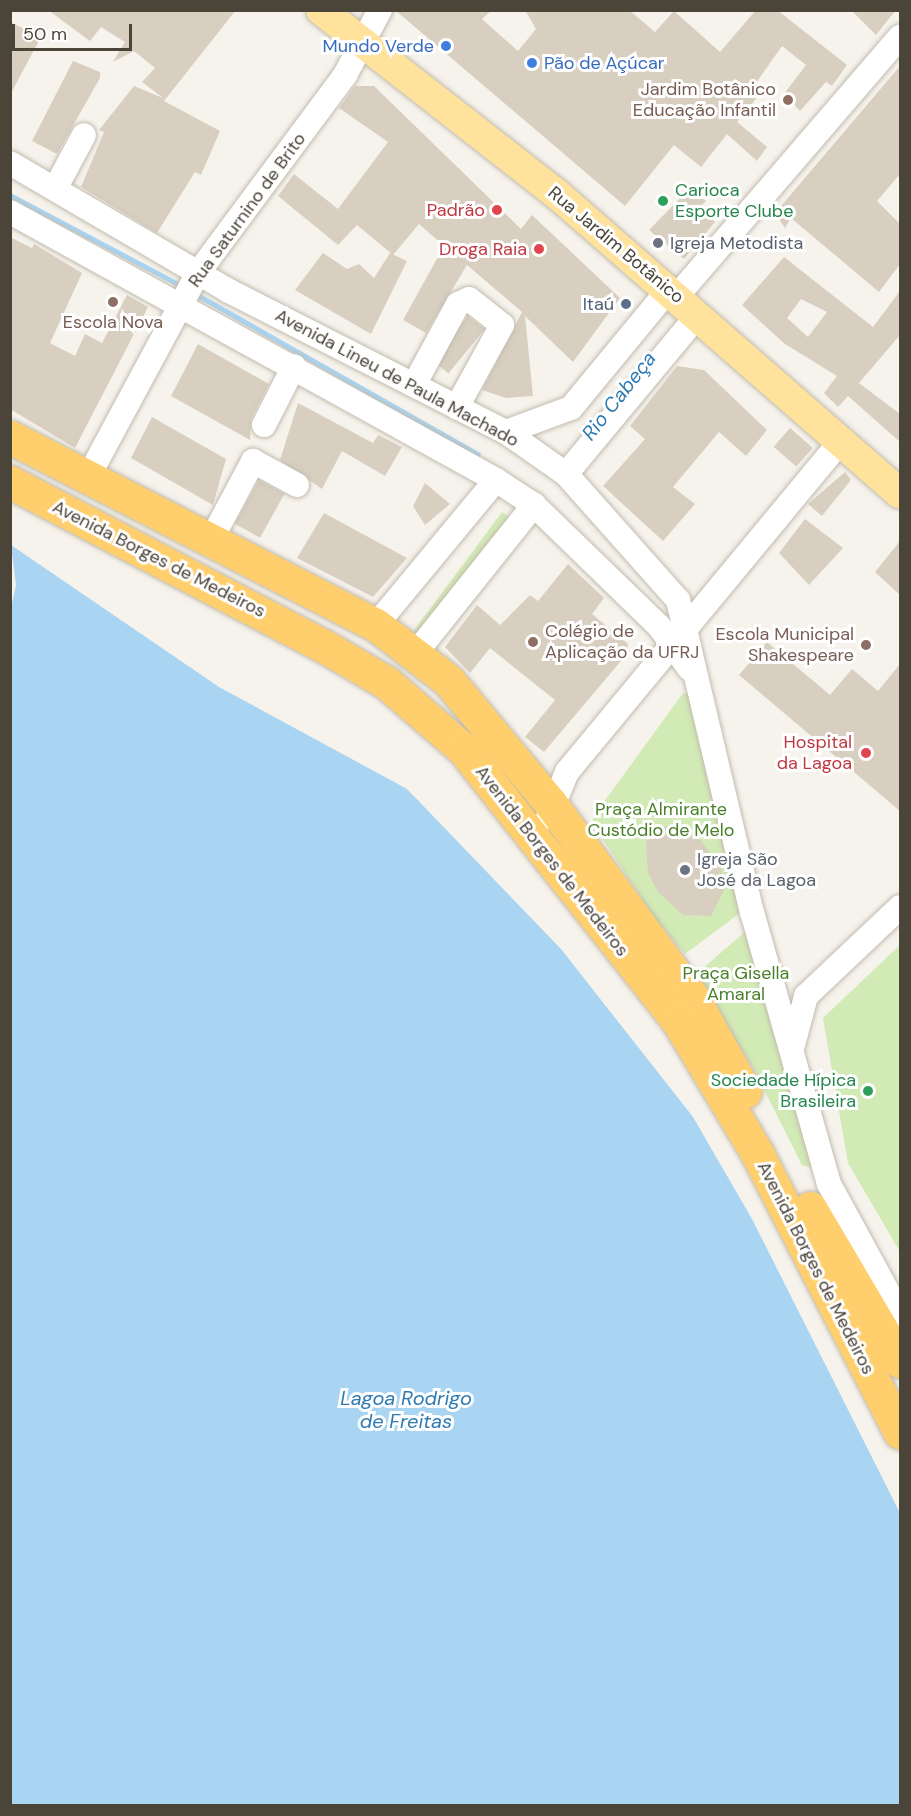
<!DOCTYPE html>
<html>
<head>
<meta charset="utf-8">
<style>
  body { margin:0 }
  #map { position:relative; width:911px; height:1816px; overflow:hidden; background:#f6f3ec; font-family:"DM Sans",sans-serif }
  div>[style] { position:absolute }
  .green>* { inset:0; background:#d2eab5 }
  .water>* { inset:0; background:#a9d4f2 }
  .stream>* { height:4.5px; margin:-2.25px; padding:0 2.25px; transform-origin:2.25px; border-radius:2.25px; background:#a9d4f2 }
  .building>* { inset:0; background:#d8cfc1; transform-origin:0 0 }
  .roads { filter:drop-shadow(0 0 2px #c2bbae) drop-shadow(0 0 2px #c2bbae) }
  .minor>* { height:24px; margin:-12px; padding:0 12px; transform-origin:12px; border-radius:12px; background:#fff }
  .major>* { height:30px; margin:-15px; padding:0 15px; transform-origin:15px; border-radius:15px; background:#ffe39c }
  .highway>* { height:33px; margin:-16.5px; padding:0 16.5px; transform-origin:16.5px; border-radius:16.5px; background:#ffcf6e }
  .dots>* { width:16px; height:16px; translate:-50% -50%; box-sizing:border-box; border:3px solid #fff; border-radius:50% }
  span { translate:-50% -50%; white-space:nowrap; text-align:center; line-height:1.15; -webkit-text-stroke:6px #fff; paint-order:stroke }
  .shop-label { font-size:18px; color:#366cbe }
  .right { translate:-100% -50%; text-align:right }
  .left { translate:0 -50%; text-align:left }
  .education-label { font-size:18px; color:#785e54 }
  .leisure-label { font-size:18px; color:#27864d }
  .street-label { font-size:18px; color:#4b4439 }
  .health-label { font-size:18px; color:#be3a42 }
  .worship-label { font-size:18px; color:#5b616d }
  .service-label { font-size:18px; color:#4e5e75 }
  .park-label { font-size:18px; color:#4a7f2a }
  .water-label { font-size:20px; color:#2e7ab2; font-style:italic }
  .frame { position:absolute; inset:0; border:12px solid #4b4439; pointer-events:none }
  .scale { position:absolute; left:12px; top:24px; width:120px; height:27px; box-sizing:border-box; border:3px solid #4b4439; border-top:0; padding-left:8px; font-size:18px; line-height:21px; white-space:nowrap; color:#4b4439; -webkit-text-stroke:4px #fff; paint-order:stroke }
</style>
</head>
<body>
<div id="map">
  <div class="green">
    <div style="clip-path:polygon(502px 512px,519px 524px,423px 644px,412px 633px)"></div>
    <div style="clip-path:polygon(683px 693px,690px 695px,744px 910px,685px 954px,656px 920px,593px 825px,593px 817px)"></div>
    <div style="clip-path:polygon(746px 931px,812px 1168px,802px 1165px,753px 1068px,695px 975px)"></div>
    <div style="clip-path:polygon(900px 945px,900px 1252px,848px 1163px,823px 1018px)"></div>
  </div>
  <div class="water">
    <div style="clip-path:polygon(11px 545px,219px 687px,407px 789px,561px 949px,693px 1117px,752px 1219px,900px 1513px,900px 1805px,11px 1805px,10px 613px,16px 585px)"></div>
  </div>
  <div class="stream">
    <div style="left:10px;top:195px;width:197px;rotate:27.9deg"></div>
    <div style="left:196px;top:294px;width:324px;rotate:29.6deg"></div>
  </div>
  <div class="building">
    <div style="clip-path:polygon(48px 10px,236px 10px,164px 101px,220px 131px,201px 175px,195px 172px,157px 233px,81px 187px,104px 132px,99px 130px,134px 86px,163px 98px,142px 82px,155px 68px,134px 51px,113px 62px,125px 42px,101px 27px,90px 41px)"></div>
    <div style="clip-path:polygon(395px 10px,492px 10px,482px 19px,518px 51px,536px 29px,525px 10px,629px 10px,655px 32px,674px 11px,720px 52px,756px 10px,777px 10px,847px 65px,832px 86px,826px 82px,800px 111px,784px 94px,806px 65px,782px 46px,756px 83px,764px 89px,737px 122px,767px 147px,757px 161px,727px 134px,701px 167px,674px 145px,625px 206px)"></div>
    <div style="clip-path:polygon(851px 10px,896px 10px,876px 35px)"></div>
    <div style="clip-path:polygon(10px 22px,41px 37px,10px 95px)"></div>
    <div style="clip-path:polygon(73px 61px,100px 72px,100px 78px,57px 154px,32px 141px)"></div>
    <div style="clip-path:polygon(900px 66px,900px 174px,877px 201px,900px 224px,900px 264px,879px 292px,791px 218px,785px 228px,775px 213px)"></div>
    <div style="clip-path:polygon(355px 86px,374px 86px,521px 229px,532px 215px,620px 298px,573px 362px,525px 316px,533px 396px,506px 398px,482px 390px,522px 312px,467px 265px,426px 333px,403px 320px,444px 246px,419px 224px,393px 255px,357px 225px,338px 245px,278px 196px,294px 174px,338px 209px,388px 142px,339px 108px)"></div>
    <div style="clip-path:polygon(691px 187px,706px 201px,699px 208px,715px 222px,684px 259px,649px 230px)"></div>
    <div style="clip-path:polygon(10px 237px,32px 248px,34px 244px,82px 273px,50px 343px,75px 356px,85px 334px,102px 343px,127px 295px,148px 307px,75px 448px,10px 409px)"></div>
    <div style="clip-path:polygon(323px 253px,347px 269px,359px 264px,374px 278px,390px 253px,407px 261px,371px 334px,295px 290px)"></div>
    <div style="clip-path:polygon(evenodd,784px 257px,873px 327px,900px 291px,900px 335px,859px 383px,900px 414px,900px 442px,848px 396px,838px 407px,824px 393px,837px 376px,785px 344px,742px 305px,784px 257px,801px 299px,827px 312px,808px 337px,787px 318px,801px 299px)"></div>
    <div style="left:468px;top:316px;width:21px;height:57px;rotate:39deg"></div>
    <div style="clip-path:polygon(198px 344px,269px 384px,251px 419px,250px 440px,171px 396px)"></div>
    <div style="clip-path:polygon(677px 366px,704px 370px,767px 430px,746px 456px,719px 432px,673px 487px,695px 504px,663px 541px,603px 486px,645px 439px,630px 426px)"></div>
    <div style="clip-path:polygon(298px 403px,373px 443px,378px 435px,402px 447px,385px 476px,342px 451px,322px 489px,280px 460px)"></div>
    <div style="clip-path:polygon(152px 417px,226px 459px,213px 505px,131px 458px)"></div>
    <div style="left:790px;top:428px;width:30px;height:25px;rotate:41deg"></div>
    <div style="clip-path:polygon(845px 472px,851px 480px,822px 516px,808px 504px)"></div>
    <div style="left:259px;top:480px;width:29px;height:50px;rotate:29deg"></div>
    <div style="clip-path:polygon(425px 483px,450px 504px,425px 525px,413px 506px)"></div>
    <div style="clip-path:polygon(324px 513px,407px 558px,373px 597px,297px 558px)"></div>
    <div style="clip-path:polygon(805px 519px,843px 548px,809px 585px,779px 553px)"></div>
    <div style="clip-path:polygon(900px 541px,900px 595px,875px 572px)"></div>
    <div style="clip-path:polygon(568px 564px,604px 598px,592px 614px,628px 644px,626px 655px,544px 752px,525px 737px,555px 700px,490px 648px,470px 673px,445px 647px,477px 605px,500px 625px,530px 595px,538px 601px)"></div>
    <div style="clip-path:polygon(767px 642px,830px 695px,852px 669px,878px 691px,900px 664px,900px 811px,739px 675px)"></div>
    <div style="clip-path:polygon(671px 825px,699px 838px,721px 868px,725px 888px,711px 916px,683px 915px,658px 892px,648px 873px,646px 842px,657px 829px)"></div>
  </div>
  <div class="roads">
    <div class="minor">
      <div style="left:10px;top:163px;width:254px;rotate:30.3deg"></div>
      <div style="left:229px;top:291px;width:311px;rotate:27deg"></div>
      <div style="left:506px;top:432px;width:73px;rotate:35deg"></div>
      <div style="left:566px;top:474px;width:169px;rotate:48.4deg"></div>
      <div style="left:678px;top:600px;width:321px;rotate:76.7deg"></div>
      <div style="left:752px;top:912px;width:283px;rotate:74.2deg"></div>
      <div style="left:829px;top:1184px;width:148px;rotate:61.4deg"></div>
      <div style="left:55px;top:189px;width:61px;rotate:-61.8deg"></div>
      <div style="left:10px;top:212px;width:555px;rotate:28.87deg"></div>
      <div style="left:496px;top:480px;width:45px;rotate:33.3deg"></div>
      <div style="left:534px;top:505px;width:174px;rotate:44.1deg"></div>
      <div style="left:659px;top:626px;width:52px;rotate:54.5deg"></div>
      <div style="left:677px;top:296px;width:342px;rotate:-49.3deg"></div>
      <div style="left:414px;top:385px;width:92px;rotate:-61.5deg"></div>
      <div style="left:458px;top:304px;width:12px;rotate:-24deg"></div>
      <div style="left:469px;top:299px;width:42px;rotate:38.2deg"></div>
      <div style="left:502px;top:325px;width:94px;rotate:118.8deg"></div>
      <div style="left:264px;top:425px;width:66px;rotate:-63deg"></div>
      <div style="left:506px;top:432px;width:69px;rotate:-20.3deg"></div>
      <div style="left:571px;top:408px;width:154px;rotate:-50.5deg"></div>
      <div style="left:566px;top:474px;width:207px;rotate:-50.3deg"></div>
      <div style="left:87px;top:479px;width:234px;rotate:-61.7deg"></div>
      <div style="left:198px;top:273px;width:247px;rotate:-53.4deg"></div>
      <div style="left:345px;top:75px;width:74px;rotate:-61.7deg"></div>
      <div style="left:210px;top:542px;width:92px;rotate:-62deg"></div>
      <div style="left:253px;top:461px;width:50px;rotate:28.6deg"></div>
      <div style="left:376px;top:625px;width:188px;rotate:-50.4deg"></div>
      <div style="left:415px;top:654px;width:191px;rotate:-51.4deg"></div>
      <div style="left:548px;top:817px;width:49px;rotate:-67.1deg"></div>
      <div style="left:567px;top:772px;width:432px;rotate:-50.4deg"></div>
      <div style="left:793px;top:1045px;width:51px;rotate:-75.1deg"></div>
      <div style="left:806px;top:996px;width:129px;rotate:-43.4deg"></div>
    </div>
    <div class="major">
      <div style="left:321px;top:10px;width:302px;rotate:38deg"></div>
      <div style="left:559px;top:196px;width:452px;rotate:41.1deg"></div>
    </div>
    <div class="highway">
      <div style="left:10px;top:437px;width:411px;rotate:27.2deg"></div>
      <div style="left:376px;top:625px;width:91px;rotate:37.4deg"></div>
      <div style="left:448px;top:680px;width:161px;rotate:50.3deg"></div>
      <div style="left:551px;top:804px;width:240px;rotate:53.8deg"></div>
      <div style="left:693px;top:998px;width:107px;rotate:61deg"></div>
      <div style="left:10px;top:482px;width:354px;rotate:27.6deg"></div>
      <div style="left:324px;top:646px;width:73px;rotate:30.4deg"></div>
      <div style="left:387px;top:683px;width:102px;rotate:41deg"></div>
      <div style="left:464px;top:750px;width:345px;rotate:51.7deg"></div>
      <div style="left:678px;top:1021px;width:154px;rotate:59.1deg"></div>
      <div style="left:757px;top:1153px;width:314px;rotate:62.9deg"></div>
      <div style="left:810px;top:1208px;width:178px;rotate:59.5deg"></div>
    </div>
  </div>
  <div class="dots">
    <div style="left:446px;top:46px;background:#3f7fe0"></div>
    <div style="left:532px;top:63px;background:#3f7fe0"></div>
    <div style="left:788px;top:100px;background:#8d6e63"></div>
    <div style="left:663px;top:201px;background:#2e9e5b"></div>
    <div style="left:497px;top:210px;background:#e0444e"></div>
    <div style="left:658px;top:243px;background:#6b7280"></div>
    <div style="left:539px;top:249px;background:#e0444e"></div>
    <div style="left:113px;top:302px;background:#8d6e63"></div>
    <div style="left:626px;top:304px;background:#5c6f8a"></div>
    <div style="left:533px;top:642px;background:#8d6e63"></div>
    <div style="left:866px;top:645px;background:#8d6e63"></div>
    <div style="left:866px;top:753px;background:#e0444e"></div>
    <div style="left:685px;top:870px;background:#6b7280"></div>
    <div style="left:868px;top:1091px;background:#2e9e5b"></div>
  </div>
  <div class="shop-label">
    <span class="right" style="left:434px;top:46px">Mundo Verde</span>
    <span class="left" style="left:544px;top:63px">Pão de Açúcar</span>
  </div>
  <div class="education-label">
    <span class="right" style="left:776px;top:100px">Jardim Botânico<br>Educação Infantil</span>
    <span style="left:113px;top:322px">Escola Nova</span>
    <span class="left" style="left:545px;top:642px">Colégio de<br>Aplicação da UFRJ</span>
    <span class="right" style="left:854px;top:645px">Escola Municipal<br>Shakespeare</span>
  </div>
  <div class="leisure-label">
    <span class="left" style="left:675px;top:201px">Carioca<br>Esporte Clube</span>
    <span class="right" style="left:856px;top:1091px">Sociedade Hípica<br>Brasileira</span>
  </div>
  <div class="street-label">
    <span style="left:247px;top:210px;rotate:-54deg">Rua Saturnino de Brito</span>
    <span style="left:616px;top:245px;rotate:40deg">Rua Jardim Botânico</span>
    <span style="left:397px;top:378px;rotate:28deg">Avenida Lineu de Paula Machado</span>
    <span style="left:159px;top:559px;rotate:27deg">Avenida Borges de Medeiros</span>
    <span style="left:552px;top:861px;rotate:52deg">Avenida Borges de Medeiros</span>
    <span style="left:816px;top:1268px;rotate:63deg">Avenida Borges de Medeiros</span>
  </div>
  <div class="health-label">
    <span class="right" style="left:485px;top:210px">Padrão</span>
    <span class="right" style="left:527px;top:249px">Droga Raia</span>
    <span class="right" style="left:852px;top:753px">Hospital<br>da Lagoa</span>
  </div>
  <div class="worship-label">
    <span class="left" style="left:670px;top:243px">Igreja Metodista</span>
    <span class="left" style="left:697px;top:870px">Igreja São<br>José da Lagoa</span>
  </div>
  <div class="service-label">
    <span class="right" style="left:614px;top:304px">Itaú</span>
  </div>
  <div class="park-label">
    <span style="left:661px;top:820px">Praça Almirante<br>Custódio de Melo</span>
    <span style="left:736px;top:984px">Praça Gisella<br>Amaral</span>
  </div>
  <div class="water-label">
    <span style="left:619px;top:396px;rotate:-52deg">Rio Cabeça</span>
    <span style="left:406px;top:1410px">Lagoa Rodrigo<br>de Freitas</span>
  </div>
  <div class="frame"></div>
  <div class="scale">50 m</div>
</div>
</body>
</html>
